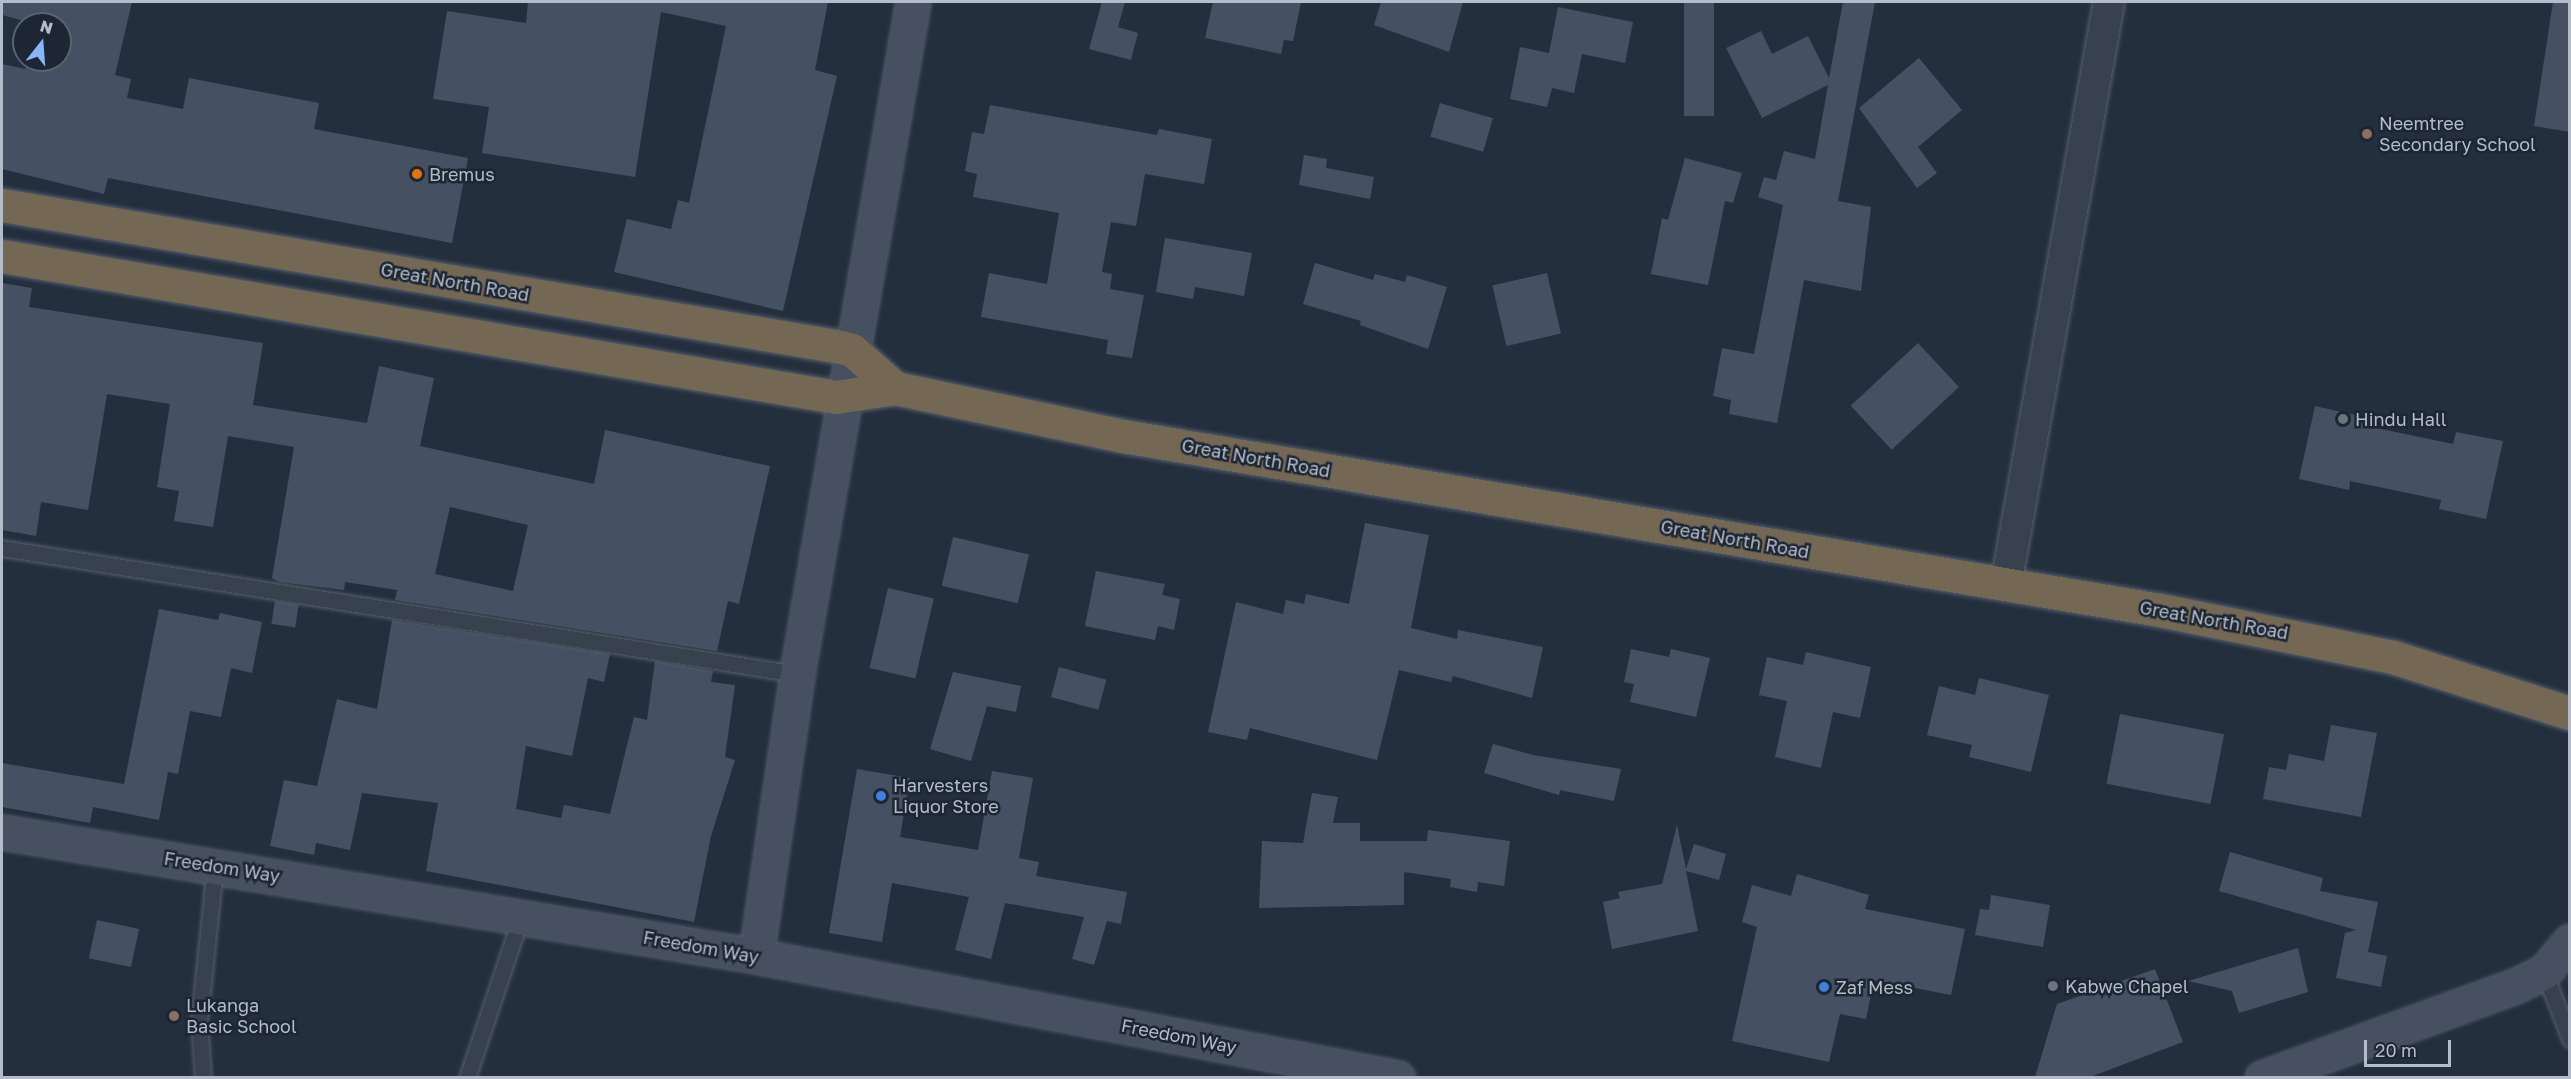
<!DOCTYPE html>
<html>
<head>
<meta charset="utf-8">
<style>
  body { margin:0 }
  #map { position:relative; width:2571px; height:1079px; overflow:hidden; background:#242f3e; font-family:"Golos Text",sans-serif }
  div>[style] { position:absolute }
  .building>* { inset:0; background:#455162; transform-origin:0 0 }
  .roads { filter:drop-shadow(0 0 2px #565f6c) drop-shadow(0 0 2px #565f6c) }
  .lane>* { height:15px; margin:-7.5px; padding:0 7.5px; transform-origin:7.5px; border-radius:7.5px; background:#38414e }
  .street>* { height:30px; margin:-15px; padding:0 15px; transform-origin:15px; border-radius:15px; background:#38414e }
  .secondary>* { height:33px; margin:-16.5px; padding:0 16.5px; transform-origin:16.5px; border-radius:16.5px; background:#465061 }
  .highway>* { height:33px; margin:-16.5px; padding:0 16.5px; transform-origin:16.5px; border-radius:16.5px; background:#746855 }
  .dots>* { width:16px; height:16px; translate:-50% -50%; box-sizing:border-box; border:3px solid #1d2633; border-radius:50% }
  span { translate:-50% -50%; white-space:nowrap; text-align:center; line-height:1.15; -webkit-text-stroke:5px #1d2633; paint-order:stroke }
  .poi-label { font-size:18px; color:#b4bcc9 }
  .left { translate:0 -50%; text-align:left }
  .street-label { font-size:18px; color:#b4bcc9 }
  .frame { position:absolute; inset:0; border:3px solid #b4bcc9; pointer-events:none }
  .north { position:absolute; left:12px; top:12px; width:60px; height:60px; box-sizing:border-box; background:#1d2633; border:2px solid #59626f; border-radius:50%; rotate:17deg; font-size:16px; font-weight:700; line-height:24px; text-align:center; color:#b4bcc9 }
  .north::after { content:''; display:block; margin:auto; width:21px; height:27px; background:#8ab4f8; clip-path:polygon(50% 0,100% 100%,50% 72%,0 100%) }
  .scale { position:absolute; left:2364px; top:1040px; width:87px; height:27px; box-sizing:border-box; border:3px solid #b4bcc9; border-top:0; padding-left:8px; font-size:18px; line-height:21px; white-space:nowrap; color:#b4bcc9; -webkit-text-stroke:4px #1d2633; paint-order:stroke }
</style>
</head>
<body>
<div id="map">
  <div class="building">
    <div style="clip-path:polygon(2px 2px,132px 2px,115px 75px,131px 79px,127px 98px,183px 109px,189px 78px,319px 103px,314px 129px,468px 158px,452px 243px,108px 178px,104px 194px,2px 169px,2px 64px,25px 69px,27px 60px,60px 60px,60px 24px,35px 24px,2px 15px)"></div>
    <div style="clip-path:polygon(528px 2px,828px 2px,815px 70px,837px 76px,783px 311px,614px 272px,627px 219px,671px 229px,678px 200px,689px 203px,726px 26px,661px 12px,635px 177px,482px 153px,489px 107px,433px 99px,447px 11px,526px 23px)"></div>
    <div style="clip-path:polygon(1102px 2px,1125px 2px,1118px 27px,1138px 33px,1131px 60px,1089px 49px)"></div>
    <div style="clip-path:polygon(1213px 2px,1301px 2px,1293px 41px,1284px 40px,1281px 54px,1205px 38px)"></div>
    <div style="clip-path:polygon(1381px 2px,1463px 2px,1449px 52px,1374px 25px)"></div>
    <div style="left:1684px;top:2px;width:30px;height:114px"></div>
    <div style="clip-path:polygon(1843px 2px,1875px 2px,1838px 201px,1871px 207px,1861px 291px,1804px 280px,1777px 423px,1729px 414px,1731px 400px,1713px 396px,1722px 348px,1754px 354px,1783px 205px,1758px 197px,1764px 177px,1776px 180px,1784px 151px,1815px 159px,1828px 85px,1762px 118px,1726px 48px,1761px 31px,1772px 54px,1808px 36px,1829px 78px)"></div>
    <div style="clip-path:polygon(2553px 2px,2570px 2px,2570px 132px,2534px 126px)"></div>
    <div style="clip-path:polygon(1558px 7px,1633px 22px,1625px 63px,1582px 54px,1574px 93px,1552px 88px,1547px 107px,1510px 99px,1520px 47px,1549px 53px)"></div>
    <div style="clip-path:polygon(1919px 58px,1962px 110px,1918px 147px,1937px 173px,1917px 188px,1859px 108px)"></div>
    <div style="left:1440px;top:103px;width:55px;height:35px;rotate:16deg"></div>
    <div style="clip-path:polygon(990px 105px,1157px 135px,1159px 129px,1212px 139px,1204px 184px,1145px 174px,1136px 226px,1111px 222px,1102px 272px,1112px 274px,1110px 289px,1144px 295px,1132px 358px,1106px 354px,1108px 340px,981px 317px,989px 273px,1047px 284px,1059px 213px,973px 197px,977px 174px,965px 171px,972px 132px,984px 134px)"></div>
    <div style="clip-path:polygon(1304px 155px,1327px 159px,1326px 168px,1374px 177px,1370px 199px,1299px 185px)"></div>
    <div style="clip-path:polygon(1685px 158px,1742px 173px,1733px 203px,1725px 201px,1708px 285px,1651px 274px,1662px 218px,1668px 220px)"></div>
    <div style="clip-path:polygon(1165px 238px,1252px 253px,1244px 296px,1195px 287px,1193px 299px,1156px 292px)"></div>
    <div style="clip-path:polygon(1315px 263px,1373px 280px,1375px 274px,1405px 282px,1407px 275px,1447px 287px,1428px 349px,1360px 325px,1361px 321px,1303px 304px)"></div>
    <div style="left:1547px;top:273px;width:62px;height:56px;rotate:77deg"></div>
    <div style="clip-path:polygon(evenodd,2px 283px,32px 288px,29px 307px,263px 343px,253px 405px,367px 423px,379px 366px,434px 378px,420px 446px,594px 484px,605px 430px,770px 466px,739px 604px,728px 601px,717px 651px,395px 600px,397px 590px,345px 582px,344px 590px,279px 582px,272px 578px,294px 447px,228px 436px,213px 527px,174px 521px,179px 491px,157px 487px,170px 404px,107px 394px,88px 510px,41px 502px,36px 536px,2px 530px,2px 283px,450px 507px,528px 525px,513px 591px,435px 574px,450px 507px)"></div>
    <div style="left:1918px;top:343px;width:60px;height:92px;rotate:47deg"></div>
    <div style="clip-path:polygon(2315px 406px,2364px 417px,2362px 425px,2453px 444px,2456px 432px,2503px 441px,2486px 519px,2439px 509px,2441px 500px,2350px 481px,2349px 490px,2299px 479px)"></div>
    <div style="clip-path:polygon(1365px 523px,1429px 535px,1411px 628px,1457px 639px,1458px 630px,1543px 647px,1532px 698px,1453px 676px,1451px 682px,1399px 670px,1377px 760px,1250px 728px,1247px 740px,1208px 732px,1236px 602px,1283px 614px,1286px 600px,1304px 604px,1306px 594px,1349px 604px)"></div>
    <div style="left:953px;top:537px;width:78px;height:50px;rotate:13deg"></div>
    <div style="clip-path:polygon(1096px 571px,1165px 584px,1162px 595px,1180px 599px,1174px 630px,1158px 626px,1155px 640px,1085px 626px)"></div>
    <div style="left:888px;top:588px;width:47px;height:82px;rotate:13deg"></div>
    <div style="left:275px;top:601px;width:24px;height:23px;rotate:9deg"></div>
    <div style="clip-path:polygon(159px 609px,218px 620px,220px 613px,262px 622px,252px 673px,231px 668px,221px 717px,190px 711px,178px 774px,168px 772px,159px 820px,93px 807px,90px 823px,2px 807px,2px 763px,124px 784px)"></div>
    <div style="clip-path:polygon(392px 620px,610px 654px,604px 682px,588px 678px,572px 756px,526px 746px,516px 809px,561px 818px,564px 805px,610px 814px,634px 717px,647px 720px,655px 661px,713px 671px,711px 682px,735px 685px,725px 757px,735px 760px,711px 836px,694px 922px,426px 871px,438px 803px,362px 793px,350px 850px,316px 843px,314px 855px,270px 846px,284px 780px,317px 786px,337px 699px,377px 709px)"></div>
    <div style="clip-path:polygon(1631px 649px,1669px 657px,1671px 649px,1710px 658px,1696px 717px,1630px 702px,1634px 684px,1624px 682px)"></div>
    <div style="clip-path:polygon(1806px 652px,1871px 667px,1860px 718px,1833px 712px,1821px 768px,1775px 757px,1787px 701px,1759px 695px,1767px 657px,1803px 665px)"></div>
    <div style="left:1059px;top:667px;width:49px;height:31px;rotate:15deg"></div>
    <div style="clip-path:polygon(953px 672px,1021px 686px,1016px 712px,987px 706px,971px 761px,930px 749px)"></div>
    <div style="clip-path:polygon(1979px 678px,2049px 695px,2031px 772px,1969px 757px,1972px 745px,1927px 735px,1939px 686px,1975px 695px)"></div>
    <div style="left:2120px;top:714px;width:106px;height:71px;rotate:11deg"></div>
    <div style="clip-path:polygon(2331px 725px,2377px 733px,2361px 817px,2263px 799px,2269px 767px,2286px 770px,2289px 754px,2324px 761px)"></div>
    <div style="clip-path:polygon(1493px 744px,1533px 755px,1621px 769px,1614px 801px,1560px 790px,1559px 795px,1484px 773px)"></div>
    <div style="clip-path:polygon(857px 769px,910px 778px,900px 837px,978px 850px,992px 771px,1033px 778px,1019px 858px,1039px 862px,1036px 876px,1127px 892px,1121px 924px,1107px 921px,1094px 965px,1072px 959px,1084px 917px,1005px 903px,991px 959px,955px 950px,969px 897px,892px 883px,882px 942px,829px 933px)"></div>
    <div style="clip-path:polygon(1312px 793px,1338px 797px,1333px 823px,1360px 823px,1360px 841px,1427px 841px,1428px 830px,1510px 841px,1504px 886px,1478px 882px,1477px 892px,1450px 887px,1451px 879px,1404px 872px,1404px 905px,1259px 908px,1262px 841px,1303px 843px)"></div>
    <div style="clip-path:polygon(1677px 825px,1686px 869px,1694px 844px,1726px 854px,1719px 880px,1686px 871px,1698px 931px,1612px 949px,1603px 902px,1620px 898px,1618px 892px,1662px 884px)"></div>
    <div style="clip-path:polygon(2230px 852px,2323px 878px,2320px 891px,2378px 902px,2368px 952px,2387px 956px,2381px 987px,2336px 978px,2345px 933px,2356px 930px,2219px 891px)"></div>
    <div style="clip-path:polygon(1797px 874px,1869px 895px,1865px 909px,1965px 929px,1951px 995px,1874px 980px,1866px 1019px,1840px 1014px,1829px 1062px,1732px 1041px,1757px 927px,1742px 922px,1752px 885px,1791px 896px)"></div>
    <div style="clip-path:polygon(1991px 895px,2050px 905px,2043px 947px,1975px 935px,1980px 909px,1989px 910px)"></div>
    <div style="left:97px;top:920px;width:43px;height:39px;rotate:12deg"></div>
    <div style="clip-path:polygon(2298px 948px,2308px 992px,2239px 1013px,2232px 991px,2188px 981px)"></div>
    <div style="clip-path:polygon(2155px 969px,2183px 1042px,2090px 1077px,2035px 1077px,2057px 1004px)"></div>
  </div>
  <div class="roads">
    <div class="lane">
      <div style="left:2px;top:548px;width:805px;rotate:9.01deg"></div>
      <div style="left:2544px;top:972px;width:72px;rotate:68.8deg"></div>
      <div style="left:203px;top:1078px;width:57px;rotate:-94deg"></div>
      <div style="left:199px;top:1021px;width:156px;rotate:-84.1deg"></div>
      <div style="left:467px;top:1078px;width:170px;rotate:-71.5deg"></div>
    </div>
    <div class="street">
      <div style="left:2006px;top:585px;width:592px;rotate:-79.98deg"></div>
    </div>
    <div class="secondary">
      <div style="left:2px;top:832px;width:764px;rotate:9.34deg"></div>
      <div style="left:756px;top:956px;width:653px;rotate:10.76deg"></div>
      <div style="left:756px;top:956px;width:285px;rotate:-81.7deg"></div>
      <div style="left:797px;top:674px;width:682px;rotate:-80.21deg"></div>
      <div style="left:2262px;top:1078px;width:271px;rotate:-20deg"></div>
      <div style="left:2517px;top:985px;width:30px;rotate:-26deg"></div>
      <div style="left:2544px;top:972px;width:40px;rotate:-50deg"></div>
    </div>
    <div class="highway">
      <div style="left:2px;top:205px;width:851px;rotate:9.61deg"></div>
      <div style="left:841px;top:347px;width:11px;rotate:15deg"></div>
      <div style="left:852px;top:350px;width:57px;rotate:41.5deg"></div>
      <div style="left:2px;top:256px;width:846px;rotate:9.6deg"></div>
      <div style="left:836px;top:397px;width:60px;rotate:-8.7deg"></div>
      <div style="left:895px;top:388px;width:233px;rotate:11.9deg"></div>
      <div style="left:1123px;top:436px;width:1051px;rotate:9.53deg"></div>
      <div style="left:2160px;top:610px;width:238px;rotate:11.4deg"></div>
      <div style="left:2393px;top:657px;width:186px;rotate:17.6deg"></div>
    </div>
  </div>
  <div class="dots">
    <div style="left:2367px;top:134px;background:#8d6e63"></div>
    <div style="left:417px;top:174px;background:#e8710a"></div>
    <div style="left:2343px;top:419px;background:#6b7280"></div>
    <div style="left:881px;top:796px;background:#3f7fe0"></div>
    <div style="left:2053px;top:986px;background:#6b7280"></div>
    <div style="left:1824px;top:987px;background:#3f7fe0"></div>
    <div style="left:174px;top:1016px;background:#8d6e63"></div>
  </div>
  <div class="poi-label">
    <span class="left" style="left:2379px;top:134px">Neemtree<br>Secondary School</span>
    <span class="left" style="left:429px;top:174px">Bremus</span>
    <span class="left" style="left:2355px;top:419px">Hindu Hall</span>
    <span class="left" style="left:893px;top:796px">Harvesters<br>Liquor Store</span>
    <span class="left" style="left:2065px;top:986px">Kabwe Chapel</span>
    <span class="left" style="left:1836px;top:987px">Zaf Mess</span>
    <span class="left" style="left:186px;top:1016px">Lukanga<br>Basic School</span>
  </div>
  <div class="street-label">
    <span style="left:455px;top:282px;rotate:10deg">Great North Road</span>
    <span style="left:1256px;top:458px;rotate:10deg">Great North Road</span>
    <span style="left:1735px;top:539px;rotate:10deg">Great North Road</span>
    <span style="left:2214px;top:620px;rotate:10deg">Great North Road</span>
    <span style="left:222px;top:867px;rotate:9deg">Freedom Way</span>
    <span style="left:701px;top:947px;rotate:10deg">Freedom Way</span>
    <span style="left:1179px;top:1036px;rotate:11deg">Freedom Way</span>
  </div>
  <div class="frame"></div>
  <div class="north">N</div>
  <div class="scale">20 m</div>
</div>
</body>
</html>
